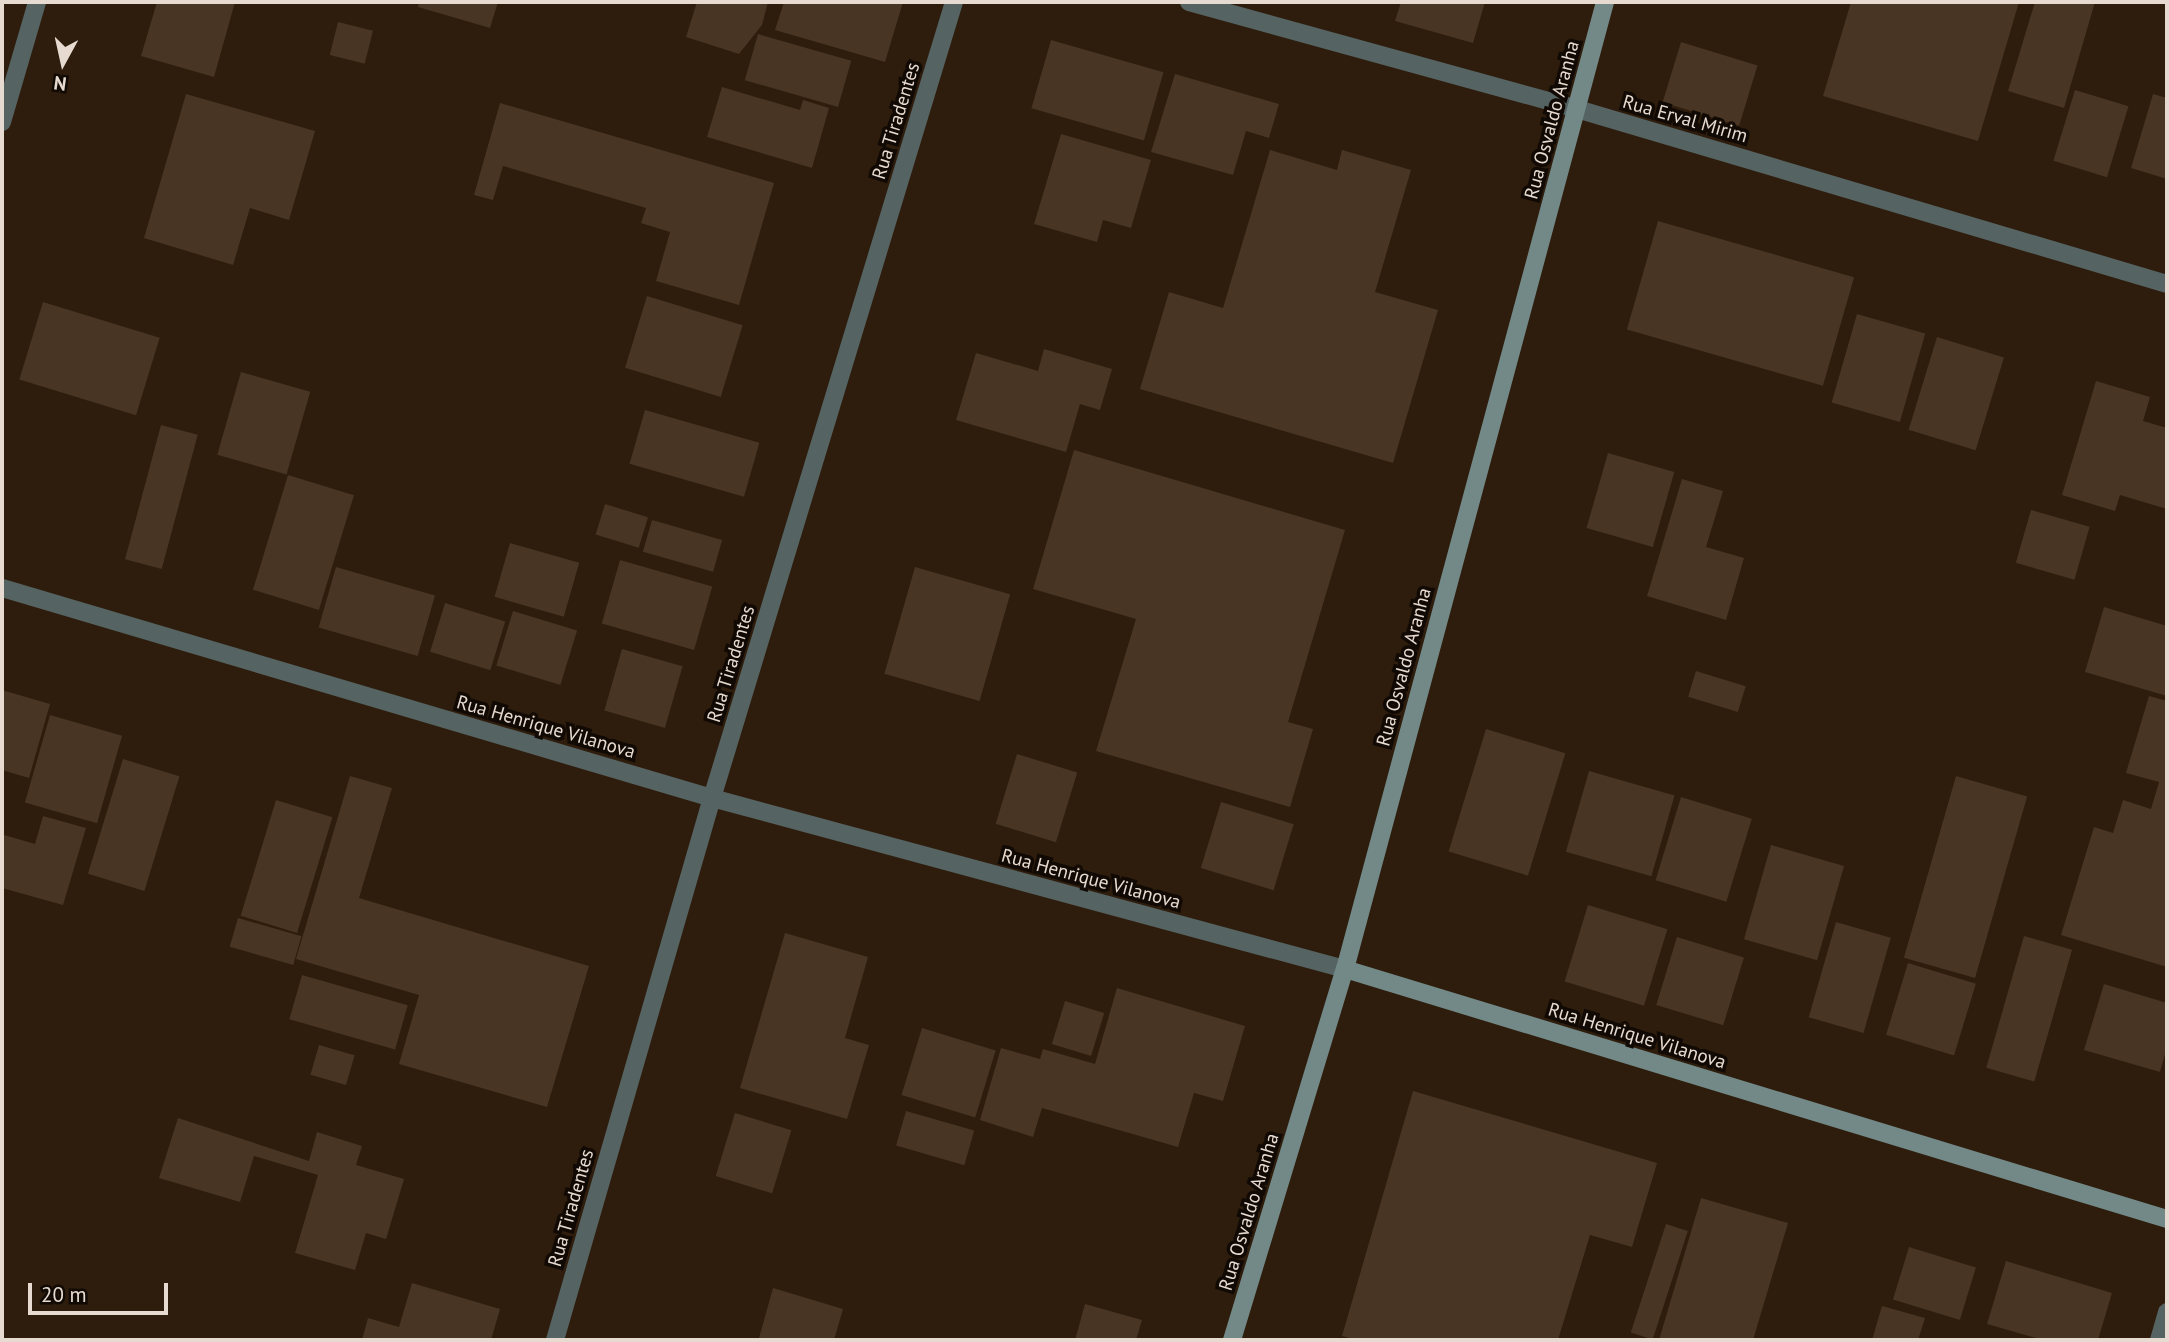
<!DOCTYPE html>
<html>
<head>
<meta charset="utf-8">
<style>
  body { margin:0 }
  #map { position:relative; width:2169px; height:1342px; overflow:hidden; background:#2e1d0c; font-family:"PT Sans",sans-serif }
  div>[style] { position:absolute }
  .building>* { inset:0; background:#483524; transform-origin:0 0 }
  .street>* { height:18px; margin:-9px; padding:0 9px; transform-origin:9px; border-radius:9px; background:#556363 }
  .secondary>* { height:18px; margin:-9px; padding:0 9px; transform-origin:9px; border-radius:9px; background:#728988 }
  span { translate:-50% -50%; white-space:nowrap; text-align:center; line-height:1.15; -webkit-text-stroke:7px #110904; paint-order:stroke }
  .street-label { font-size:19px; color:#e7dbd1 }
  .frame { position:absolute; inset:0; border:4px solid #e7dbd1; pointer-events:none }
  .north { position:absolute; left:28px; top:28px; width:70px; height:70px; -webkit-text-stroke:5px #110904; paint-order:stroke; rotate:188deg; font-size:19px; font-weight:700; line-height:28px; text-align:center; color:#e7dbd1 }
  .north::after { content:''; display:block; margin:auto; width:24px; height:32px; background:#e7dbd1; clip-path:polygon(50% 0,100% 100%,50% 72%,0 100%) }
  .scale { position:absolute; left:28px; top:1283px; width:140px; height:32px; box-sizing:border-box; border:4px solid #e7dbd1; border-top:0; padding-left:9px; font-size:21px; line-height:24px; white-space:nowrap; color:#e7dbd1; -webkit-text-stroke:5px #110904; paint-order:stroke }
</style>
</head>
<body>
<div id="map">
  <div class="building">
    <div style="clip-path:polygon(157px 2px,235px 2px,214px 77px,141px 56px)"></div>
    <div style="clip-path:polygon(419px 2px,498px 2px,490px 28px,418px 7px)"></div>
    <div style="clip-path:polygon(697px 2px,768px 2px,762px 25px,739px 54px,686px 37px)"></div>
    <div style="clip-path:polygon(784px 2px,903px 2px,885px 62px,775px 30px)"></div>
    <div style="clip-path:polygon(1401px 2px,1485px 2px,1473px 43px,1395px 21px)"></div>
    <div style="clip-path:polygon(1851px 2px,2019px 2px,1978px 141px,1823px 96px)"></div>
    <div style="clip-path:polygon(2035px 2px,2095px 2px,2064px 108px,2008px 91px)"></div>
    <div style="left:338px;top:22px;width:36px;height:34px;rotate:14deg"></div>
    <div style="left:758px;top:34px;width:97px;height:48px;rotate:16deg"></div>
    <div style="left:1051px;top:40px;width:117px;height:71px;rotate:16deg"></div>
    <div style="left:1681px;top:42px;width:80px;height:63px;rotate:17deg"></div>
    <div style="clip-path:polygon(1175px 74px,1279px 104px,1269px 138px,1246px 131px,1233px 175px,1151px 152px)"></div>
    <div style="clip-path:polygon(722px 87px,800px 110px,803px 100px,829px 108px,812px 168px,707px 137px)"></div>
    <div style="left:2075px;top:90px;width:56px;height:74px;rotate:17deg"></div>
    <div style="clip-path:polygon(186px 94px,315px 131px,289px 220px,250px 208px,233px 265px,144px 238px)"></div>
    <div style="clip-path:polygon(2153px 94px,2167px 98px,2167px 179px,2131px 168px)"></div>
    <div style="clip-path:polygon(500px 103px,774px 183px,739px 305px,656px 281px,670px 232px,641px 223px,646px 208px,503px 166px,493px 200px,474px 195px)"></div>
    <div style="clip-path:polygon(1061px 134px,1151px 160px,1131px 228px,1103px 220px,1097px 242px,1034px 224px)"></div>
    <div style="clip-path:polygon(1270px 150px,1337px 170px,1342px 150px,1411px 170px,1375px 292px,1438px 310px,1393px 463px,1140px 389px,1169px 292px,1223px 308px)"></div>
    <div style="left:1658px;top:221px;width:204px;height:113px;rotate:16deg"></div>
    <div style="left:647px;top:296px;width:100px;height:75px;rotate:17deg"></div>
    <div style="left:43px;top:302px;width:122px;height:81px;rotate:17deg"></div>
    <div style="left:1857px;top:314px;width:71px;height:92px;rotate:16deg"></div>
    <div style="left:1937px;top:337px;width:70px;height:97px;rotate:17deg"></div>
    <div style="clip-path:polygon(1044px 349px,1112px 369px,1100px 410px,1080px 404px,1066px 452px,956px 420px,976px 353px,1038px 371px)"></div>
    <div style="left:241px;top:372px;width:72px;height:86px;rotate:16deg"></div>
    <div style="clip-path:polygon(2096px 381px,2150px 397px,2143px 421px,2167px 428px,2167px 509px,2120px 495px,2115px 511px,2062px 495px)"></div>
    <div style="left:645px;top:410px;width:119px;height:56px;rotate:16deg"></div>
    <div style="left:161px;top:425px;width:38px;height:139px;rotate:15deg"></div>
    <div style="clip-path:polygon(1074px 450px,1345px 530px,1288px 722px,1313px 729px,1290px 807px,1096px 751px,1136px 619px,1033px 589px)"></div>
    <div style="left:1608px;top:453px;width:69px;height:78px;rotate:16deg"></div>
    <div style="left:288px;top:475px;width:69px;height:120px;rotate:17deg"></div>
    <div style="clip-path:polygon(1682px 479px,1723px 491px,1706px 547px,1744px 558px,1726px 620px,1647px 596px)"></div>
    <div style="left:605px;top:504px;width:45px;height:32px;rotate:17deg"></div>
    <div style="left:2031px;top:510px;width:61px;height:55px;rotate:16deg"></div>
    <div style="left:652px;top:520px;width:73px;height:33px;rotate:16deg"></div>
    <div style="left:510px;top:543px;width:72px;height:56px;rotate:16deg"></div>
    <div style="left:620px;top:560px;width:96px;height:66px;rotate:16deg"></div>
    <div style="left:336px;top:567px;width:103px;height:63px;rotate:16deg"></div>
    <div style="left:915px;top:567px;width:99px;height:111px;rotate:16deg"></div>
    <div style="left:445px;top:603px;width:63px;height:51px;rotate:17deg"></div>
    <div style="clip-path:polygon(2104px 607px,2167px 626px,2167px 696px,2085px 672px)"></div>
    <div style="left:513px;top:611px;width:67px;height:57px;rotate:17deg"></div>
    <div style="left:622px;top:649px;width:63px;height:64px;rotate:16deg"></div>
    <div style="left:1696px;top:671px;width:52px;height:27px;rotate:17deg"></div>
    <div style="clip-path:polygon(2px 690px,50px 704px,29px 778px,2px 770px)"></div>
    <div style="clip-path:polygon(2149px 696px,2167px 701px,2167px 967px,2061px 935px,2094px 827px,2113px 833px,2123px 800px,2151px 809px,2159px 782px,2126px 773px)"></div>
    <div style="left:50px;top:715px;width:75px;height:91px;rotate:16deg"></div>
    <div style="left:1486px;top:729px;width:83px;height:128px;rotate:17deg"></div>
    <div style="left:1017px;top:754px;width:63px;height:73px;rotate:17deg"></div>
    <div style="left:123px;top:759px;width:59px;height:120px;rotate:17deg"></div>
    <div style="left:1589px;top:771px;width:89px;height:84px;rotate:16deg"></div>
    <div style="clip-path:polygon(350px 776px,392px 788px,359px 898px,589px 966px,547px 1107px,399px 1064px,419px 995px,296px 959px)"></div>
    <div style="left:1956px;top:776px;width:74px;height:189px;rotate:16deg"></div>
    <div style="left:1681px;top:797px;width:74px;height:87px;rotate:17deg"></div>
    <div style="left:276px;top:800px;width:59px;height:121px;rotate:17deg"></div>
    <div style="left:1221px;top:802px;width:76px;height:69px;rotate:17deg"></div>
    <div style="clip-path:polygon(43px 816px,86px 828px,63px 905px,2px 888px,4px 835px,35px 844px)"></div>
    <div style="left:1771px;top:845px;width:76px;height:98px;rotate:16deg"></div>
    <div style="left:1588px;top:905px;width:83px;height:80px;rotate:17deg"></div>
    <div style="left:238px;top:918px;width:66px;height:30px;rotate:16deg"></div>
    <div style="left:1836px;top:922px;width:57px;height:99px;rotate:16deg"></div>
    <div style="clip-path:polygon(785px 933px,868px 957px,845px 1038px,869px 1045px,847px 1119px,740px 1088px)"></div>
    <div style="left:2024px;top:936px;width:50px;height:137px;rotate:16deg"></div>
    <div style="left:1677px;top:937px;width:70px;height:71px;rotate:17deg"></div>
    <div style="left:1908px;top:963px;width:71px;height:75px;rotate:17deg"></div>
    <div style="left:302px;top:975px;width:110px;height:46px;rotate:16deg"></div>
    <div style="clip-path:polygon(2104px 984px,2167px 1003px,2167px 1047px,2160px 1072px,2084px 1050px)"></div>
    <div style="clip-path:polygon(1117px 988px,1245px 1026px,1223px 1101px,1194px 1093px,1178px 1147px,1042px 1108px,1033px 1137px,980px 1120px,1001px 1048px,1040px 1059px,1043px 1049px,1095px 1064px)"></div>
    <div style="left:1065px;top:1001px;width:41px;height:45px;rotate:17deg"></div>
    <div style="left:922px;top:1028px;width:77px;height:70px;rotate:17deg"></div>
    <div style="left:319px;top:1045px;width:37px;height:31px;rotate:16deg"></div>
    <div style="clip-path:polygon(1413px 1091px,1657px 1163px,1632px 1247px,1590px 1235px,1558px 1340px,1357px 1340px,1342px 1336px)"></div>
    <div style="left:906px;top:1111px;width:71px;height:36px;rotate:16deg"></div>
    <div style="left:735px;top:1113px;width:59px;height:66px;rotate:17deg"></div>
    <div style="clip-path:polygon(178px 1118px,309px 1161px,317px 1132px,362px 1146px,356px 1165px,404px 1179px,386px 1239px,366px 1233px,355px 1270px,295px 1253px,318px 1175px,254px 1156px,240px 1202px,159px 1178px)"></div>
    <div style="clip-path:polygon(1701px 1198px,1788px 1223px,1753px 1340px,1659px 1340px)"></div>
    <div style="left:1666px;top:1224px;width:23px;height:114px;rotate:18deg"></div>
    <div style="left:1909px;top:1247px;width:70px;height:55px;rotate:17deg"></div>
    <div style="clip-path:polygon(2006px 1261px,2112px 1293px,2098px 1340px,2043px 1340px,1987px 1324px)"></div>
    <div style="clip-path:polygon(412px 1283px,500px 1309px,491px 1340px,362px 1340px,368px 1318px,399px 1327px)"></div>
    <div style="clip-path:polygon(773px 1288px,843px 1309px,834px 1340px,759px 1338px)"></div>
    <div style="clip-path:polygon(1085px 1304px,1142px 1320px,1136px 1340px,1075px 1340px)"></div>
    <div style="clip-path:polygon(1882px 1306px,1925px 1318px,1918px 1340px,1872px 1340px)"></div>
  </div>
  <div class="street">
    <div style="left:1189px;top:2px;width:402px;rotate:15.4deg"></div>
    <div style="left:1577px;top:109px;width:615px;rotate:16.52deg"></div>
    <div style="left:2px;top:122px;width:125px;rotate:-73.7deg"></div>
    <div style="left:2px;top:588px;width:740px;rotate:16.48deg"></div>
    <div style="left:712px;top:798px;width:656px;rotate:15.12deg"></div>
    <div style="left:555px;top:1340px;width:564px;rotate:-73.85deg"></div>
    <div style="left:712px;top:798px;width:832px;rotate:-73.09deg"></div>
    <div style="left:2159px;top:1340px;width:29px;rotate:-74deg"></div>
  </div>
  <div class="secondary">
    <div style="left:1345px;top:969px;width:859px;rotate:16.92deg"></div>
    <div style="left:1232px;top:1340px;width:388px;rotate:-73.1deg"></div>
    <div style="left:1345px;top:969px;width:1001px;rotate:-74.95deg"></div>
  </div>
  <div class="street-label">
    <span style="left:1685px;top:119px;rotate:16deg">Rua Erval Mirim</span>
    <span style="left:1552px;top:120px;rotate:-75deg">Rua Osvaldo Aranha</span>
    <span style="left:896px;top:121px;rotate:-73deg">Rua Tiradentes</span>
    <span style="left:731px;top:664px;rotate:-73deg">Rua Tiradentes</span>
    <span style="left:1404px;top:667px;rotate:-75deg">Rua Osvaldo Aranha</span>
    <span style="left:546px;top:727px;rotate:16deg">Rua Henrique Vilanova</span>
    <span style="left:1091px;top:879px;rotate:15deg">Rua Henrique Vilanova</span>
    <span style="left:1637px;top:1036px;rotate:17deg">Rua Henrique Vilanova</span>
    <span style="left:571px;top:1208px;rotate:-74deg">Rua Tiradentes</span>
    <span style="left:1249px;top:1212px;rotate:-73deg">Rua Osvaldo Aranha</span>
  </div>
  <div class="frame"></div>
  <div class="north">N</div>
  <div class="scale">20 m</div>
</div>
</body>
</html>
